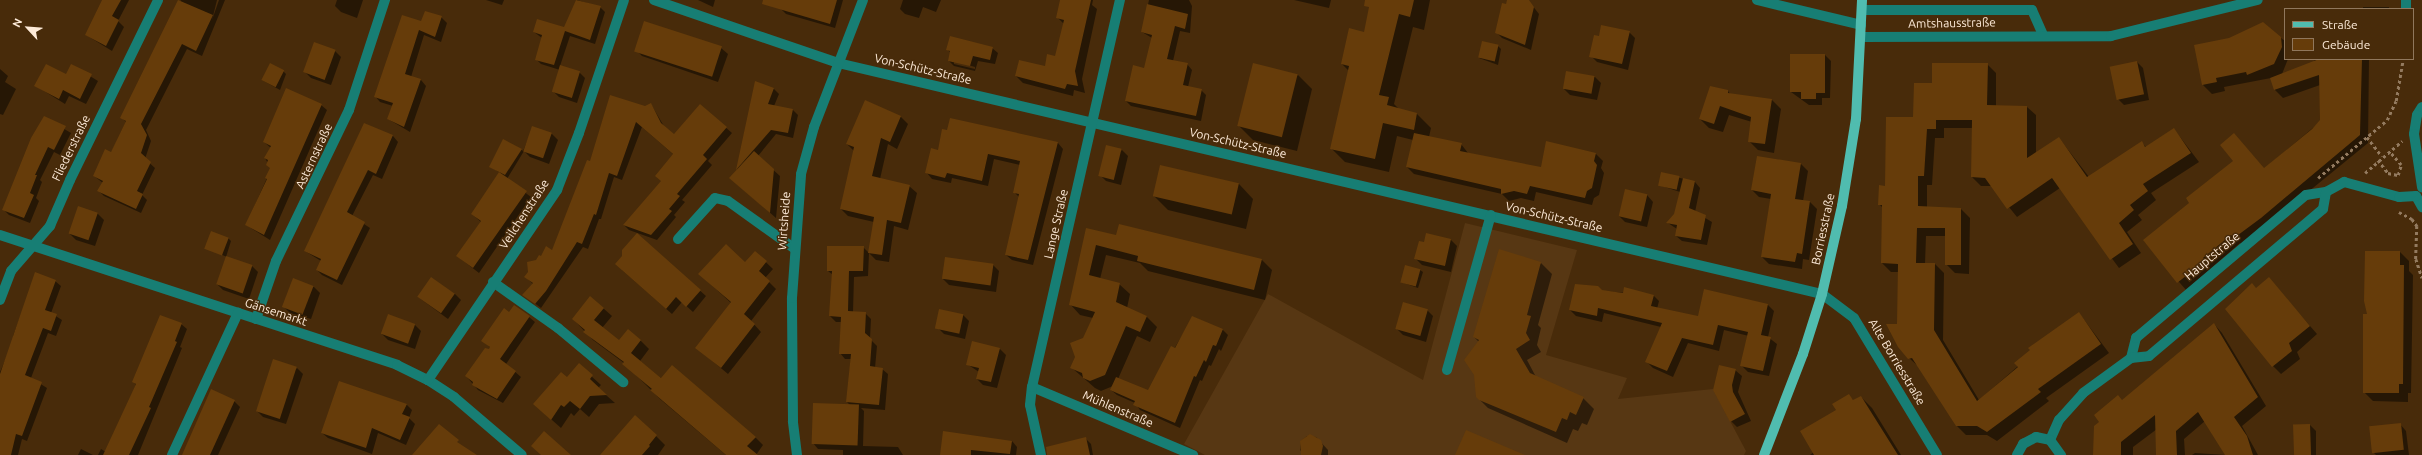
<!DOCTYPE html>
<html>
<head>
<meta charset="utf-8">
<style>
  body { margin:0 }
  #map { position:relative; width:2422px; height:455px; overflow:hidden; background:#482b0a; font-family:Ubuntu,sans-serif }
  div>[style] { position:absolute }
  .built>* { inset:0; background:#573713 }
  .shadow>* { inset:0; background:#0007; transform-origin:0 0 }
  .building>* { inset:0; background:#663c0a; transform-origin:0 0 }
  .path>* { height:2.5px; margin-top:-1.25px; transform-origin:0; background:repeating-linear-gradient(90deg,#947b60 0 3px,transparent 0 6px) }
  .minor>* { height:10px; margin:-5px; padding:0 5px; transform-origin:5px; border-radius:5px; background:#177e74 }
  .major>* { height:10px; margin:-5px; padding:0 5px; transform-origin:5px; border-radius:5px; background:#50bcaf }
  span { translate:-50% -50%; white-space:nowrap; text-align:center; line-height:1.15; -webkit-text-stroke:3px #482b0a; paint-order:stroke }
  .street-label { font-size:12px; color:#fdead8 }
  .legend { position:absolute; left:2284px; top:8px; width:130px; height:52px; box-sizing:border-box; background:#482b0a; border:1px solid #90775c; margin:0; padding:5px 7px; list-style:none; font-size:12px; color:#fdead8 }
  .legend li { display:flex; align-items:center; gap:8px; height:20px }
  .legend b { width:20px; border:1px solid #90775c }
  .north { position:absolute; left:8px; top:8px; width:40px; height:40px; -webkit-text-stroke:3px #482b0a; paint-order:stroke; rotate:296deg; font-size:11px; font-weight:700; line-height:16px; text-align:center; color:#fdead8 }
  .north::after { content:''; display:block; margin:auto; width:14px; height:18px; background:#fdead8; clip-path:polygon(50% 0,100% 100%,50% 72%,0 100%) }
</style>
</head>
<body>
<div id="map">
  <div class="built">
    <div style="clip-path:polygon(1465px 223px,1577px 250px,1546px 355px,1627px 378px,1618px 399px,1713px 389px,1746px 451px,1744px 455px,1205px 455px,1184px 444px,1268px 294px,1423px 380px)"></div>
  </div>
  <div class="shadow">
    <div style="clip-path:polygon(105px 0,129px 0,118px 21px,124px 27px,112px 51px,86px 35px)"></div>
    <div style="clip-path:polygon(181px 0,217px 0,212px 20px,219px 0,225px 0,202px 56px,187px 49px,146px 130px,151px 141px,145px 159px,155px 168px,142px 195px,147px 200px,141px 213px,104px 196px,99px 191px,103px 183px,94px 176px,111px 153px,126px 122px,122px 118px)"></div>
    <div style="clip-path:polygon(337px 0,363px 0,357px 18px,341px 12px,335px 6px)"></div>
    <div style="clip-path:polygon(486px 0,504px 0,502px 5px)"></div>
    <div style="clip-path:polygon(577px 0,600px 7px,605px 12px,595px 44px,570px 36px,560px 66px,579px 72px,585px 78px,577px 103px,559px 97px,553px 91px,560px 70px,541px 64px,536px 59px,542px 38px,534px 32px,565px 28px)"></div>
    <div style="clip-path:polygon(698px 0,715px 0,713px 7px)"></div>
    <div style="clip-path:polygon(784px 0,843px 0,835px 28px,786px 14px,781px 9px)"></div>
    <div style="clip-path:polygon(903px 0,941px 0,936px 12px,923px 7px,919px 18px,905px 14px,900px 9px)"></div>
    <div style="clip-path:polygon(1061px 0,1093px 0,1092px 5px,1097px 9px,1082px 79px,1085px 93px,1074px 90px,1073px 96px,1023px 83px,1016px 76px,1019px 61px,1046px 67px,1056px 58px,1064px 24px,1058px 18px)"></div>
    <div style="clip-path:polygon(1149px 0,1189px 0,1192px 6px,1190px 33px,1180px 31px,1173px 61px,1187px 64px,1192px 70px,1188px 87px,1201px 90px,1206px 95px,1201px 121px,1131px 106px,1126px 101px,1145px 69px,1152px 38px,1142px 32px)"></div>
    <div style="clip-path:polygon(1294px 0,1331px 0,1329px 8px)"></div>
    <div style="clip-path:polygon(1372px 0,1430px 0,1424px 30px,1413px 27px,1394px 104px,1400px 110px,1417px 114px,1431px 128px,1429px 137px,1461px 144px,1468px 153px,1542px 169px,1596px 154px,1603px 161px,1601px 168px,1604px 173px,1599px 195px,1594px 198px,1592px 205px,1536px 192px,1534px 201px,1521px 198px,1509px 201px,1502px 194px,1414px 174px,1407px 167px,1413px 140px,1397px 136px,1389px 172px,1345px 162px,1331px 148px,1349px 71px,1342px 64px,1365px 33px)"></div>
    <div style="clip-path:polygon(1508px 0,1528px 0,1539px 14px,1531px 50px,1502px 38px,1496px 32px)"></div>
    <div style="left:2363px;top:7px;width:26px;height:2px"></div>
    <div style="clip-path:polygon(441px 17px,447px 23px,441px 42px,424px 35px,411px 77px,421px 80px,426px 86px,410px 132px,388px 119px,393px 106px,380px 102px,375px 96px,422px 22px)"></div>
    <div style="clip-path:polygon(2263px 24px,2285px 41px,2285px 59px,2288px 59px,2282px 74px,2315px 63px,2314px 59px,2369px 59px,2368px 143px,2243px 245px,2240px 243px,2186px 290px,2144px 241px,2191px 203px,2234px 161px,2234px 134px,2264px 169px,2321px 121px,2320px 85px,2283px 98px,2275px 90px,2271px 78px,2224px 87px,2225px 91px,2212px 94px,2203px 85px,2229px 39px)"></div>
    <div style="clip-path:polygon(1629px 32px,1635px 38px,1628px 70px,1597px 62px,1591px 56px,1600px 37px)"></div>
    <div style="clip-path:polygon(1498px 46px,1501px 49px,1498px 65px,1479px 58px)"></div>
    <div style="clip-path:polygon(721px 48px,728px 54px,718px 82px,642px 56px,636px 50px)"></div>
    <div style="clip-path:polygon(evenodd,992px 48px,998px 53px,995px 64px,978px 61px,975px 71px,954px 66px,949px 61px,951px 53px,947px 49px,992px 48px,954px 61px,975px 67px,975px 69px,954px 64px,954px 61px)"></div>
    <div style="clip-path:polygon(335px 51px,341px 57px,331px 85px,311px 78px,305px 72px)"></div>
    <div style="clip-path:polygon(1825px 55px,1831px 61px,1830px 98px,1822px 98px,1822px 105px,1809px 105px,1791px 92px)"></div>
    <div style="clip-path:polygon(2137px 62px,2143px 68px,2149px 100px,2124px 105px,2118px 99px)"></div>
    <div style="clip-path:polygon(1987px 64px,1996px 73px,1996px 106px,2027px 107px,2036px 115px,2036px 154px,2059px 138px,2089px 177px,2142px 143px,2146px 147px,2174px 129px,2199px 162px,2151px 193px,2156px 200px,2138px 215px,2142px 220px,2127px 232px,2141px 253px,2119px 268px,2060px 188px,2017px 217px,1992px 186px,1981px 186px,1972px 177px,1972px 128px,1944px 128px,1944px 138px,1935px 138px,1932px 185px,1927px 185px,1927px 208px,1961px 209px,1970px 218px,1969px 274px,1955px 273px,1946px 264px,1946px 236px,1926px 236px,1925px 264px,1935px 264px,1944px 273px,1943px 340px,1979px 400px,2079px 313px,2109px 353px,2046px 398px,2049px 401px,1997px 441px,1987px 435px,1966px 435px,1957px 426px,1919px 367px,1909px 358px,1898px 325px,1899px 272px,1891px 272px,1882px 263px,1883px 208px,1879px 204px,1914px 118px,1933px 84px)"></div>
    <div style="clip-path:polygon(72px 65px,98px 81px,86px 104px,69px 96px,65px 104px,36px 86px,67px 75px)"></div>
    <div style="clip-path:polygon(0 69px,8px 76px,5px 82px,16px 89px,3px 115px,0 114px)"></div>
    <div style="clip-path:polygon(283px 71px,286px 74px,280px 90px,262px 80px)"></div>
    <div style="clip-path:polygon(1567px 72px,1595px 77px,1601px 83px,1597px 100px,1570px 95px,1564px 89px)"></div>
    <div style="clip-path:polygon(1298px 75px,1312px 89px,1297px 151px,1253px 140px,1239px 126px)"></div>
    <div style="clip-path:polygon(756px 82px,774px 89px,779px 94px,774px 106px,793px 110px,798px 115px,793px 138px,776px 134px,758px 156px,780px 176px,776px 218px,737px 184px,737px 170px)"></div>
    <div style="clip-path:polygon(1728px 91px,1730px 94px,1772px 100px,1781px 109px,1774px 153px,1758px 150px,1749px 141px,1752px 122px,1729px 115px,1723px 132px,1709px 128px,1700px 119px)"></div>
    <div style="clip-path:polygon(866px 101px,901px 117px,908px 124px,897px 149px,888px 144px,880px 179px,909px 186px,917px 193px,908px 230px,894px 226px,889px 262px,876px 260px,869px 253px,868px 276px,854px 277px,853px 312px,865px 313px,871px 319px,870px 339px,877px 346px,875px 368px,882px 369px,888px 374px,885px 410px,861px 408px,864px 411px,863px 446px,898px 447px,903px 455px,843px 455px,843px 450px,818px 449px,813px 443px,850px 405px,847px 402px,851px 359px,845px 359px,840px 353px,842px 322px,836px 322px,830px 316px,833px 275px,828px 271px,863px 247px,869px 253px,874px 222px,848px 216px,841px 209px,854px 151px,847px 144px)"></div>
    <div style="clip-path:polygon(651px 104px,665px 128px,674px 136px,700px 105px,732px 133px,708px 161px,712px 165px,682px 200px,685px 202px,674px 215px,676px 217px,657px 240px,629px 230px,624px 225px,662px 182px,674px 155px,642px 127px,622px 180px,614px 177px,601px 219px,599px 219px,588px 249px,583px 247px,541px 308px,524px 295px,533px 284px,526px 277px,536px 261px,552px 251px,590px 163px)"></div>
    <div style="clip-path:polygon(321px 105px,327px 110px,270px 240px,246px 225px,271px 169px,265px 158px,271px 148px,264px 142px)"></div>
    <div style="clip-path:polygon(44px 117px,71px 133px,60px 155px,54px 152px,40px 180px,42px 182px,36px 198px,39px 201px,30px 223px,9px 215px,3px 209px)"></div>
    <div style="clip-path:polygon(365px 124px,393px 136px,398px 142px,382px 179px,373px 175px,352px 216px,370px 228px,342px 285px,322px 275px,317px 270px,321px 261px,305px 251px)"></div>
    <div style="clip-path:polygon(533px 127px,552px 134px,558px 140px,549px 164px,530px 157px,524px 151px,507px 179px,531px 197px,479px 273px,457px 256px,481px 222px,472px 214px,500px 173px,490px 166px,521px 149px,523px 151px)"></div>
    <div style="clip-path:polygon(1058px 143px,1063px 149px,1033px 265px,1012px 260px,1006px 255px,1020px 198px,1014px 192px,1020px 165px,994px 159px,988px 186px,952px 178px,951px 183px,932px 179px,927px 173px,939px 151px)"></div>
    <div style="clip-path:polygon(1122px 150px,1128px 156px,1121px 185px,1106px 181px,1100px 175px)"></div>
    <div style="clip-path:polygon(1801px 164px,1808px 171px,1803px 201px,1810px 202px,1817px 209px,1809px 260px,1803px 259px,1802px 269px,1769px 264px,1762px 257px,1771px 199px,1759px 197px,1752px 190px)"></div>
    <div style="clip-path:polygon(1161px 166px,1239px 184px,1253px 199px,1246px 229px,1168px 210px,1154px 196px)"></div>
    <div style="clip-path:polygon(1662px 173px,1695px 182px,1700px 188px,1695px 212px,1712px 222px,1707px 245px,1682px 241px,1676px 236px,1677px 229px,1668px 223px,1675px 214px,1680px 192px,1659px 185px)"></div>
    <div style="clip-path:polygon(1647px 195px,1653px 202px,1647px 227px,1625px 222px,1619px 216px)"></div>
    <div style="clip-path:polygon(97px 213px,104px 220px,95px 246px,76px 240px,70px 234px)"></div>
    <div style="clip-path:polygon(1087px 229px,1117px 236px,1262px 260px,1272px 270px,1265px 300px,1148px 271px,1140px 263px,1106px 255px,1100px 279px,1119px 284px,1130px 294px,1127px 308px,1146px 316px,1157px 327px,1150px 342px,1137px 336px,1118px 379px,1149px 391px,1193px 317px,1223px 330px,1228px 335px,1221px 351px,1219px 349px,1211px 366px,1209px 365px,1202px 381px,1200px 380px,1180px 428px,1140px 410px,1135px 403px,1117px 395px,1111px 390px,1113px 386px,1101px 391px,1095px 388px,1072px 368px,1093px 318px,1080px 315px,1070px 304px)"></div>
    <div style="clip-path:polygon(637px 234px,706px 296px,693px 312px,682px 302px,672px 314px,622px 270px,623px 257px)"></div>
    <div style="clip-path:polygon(228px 238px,231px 241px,226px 257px,252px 266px,258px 272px,249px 299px,223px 290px,217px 284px,227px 257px,206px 248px)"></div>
    <div style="clip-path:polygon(1451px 240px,1457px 246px,1451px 272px,1422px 265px,1416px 259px,1425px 243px)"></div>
    <div style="clip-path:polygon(755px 252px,773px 269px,765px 278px,776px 289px,751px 321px,761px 332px,728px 374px,704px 354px,731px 303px,707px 281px,746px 264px)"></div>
    <div style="clip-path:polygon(2400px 252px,2409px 261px,2409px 271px,2413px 275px,2411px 393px,2408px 393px,2408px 402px,2373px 401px,2364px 392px)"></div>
    <div style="clip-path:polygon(1541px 263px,1552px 274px,1538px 325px,1541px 328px,1537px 345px,1541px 352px,1527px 360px,1536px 377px,1583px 398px,1594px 409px,1587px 425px,1582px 423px,1578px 431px,1573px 429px,1567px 443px,1488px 408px,1477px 397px,1479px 342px,1474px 337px)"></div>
    <div style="clip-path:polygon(993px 265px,999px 271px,996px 292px,949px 285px,943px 279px)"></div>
    <div style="clip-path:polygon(1420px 270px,1423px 272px,1418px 288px,1401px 282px)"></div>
    <div style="clip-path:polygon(36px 274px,55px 281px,61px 286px,51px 313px,62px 320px,56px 336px,48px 333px,31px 378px,47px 388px,27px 441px,22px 439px,18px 455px,0 455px,0 372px,15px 338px,13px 336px)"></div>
    <div style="clip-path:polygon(2269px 279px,2317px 334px,2297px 352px,2300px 359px,2281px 374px,2273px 366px,2256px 289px)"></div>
    <div style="clip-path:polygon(293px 280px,314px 287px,320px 293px,311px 319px,290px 313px,284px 307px)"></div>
    <div style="clip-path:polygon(1602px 291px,1653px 295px,1659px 301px,1657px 309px,1698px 318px,1768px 305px,1774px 311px,1768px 337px,1777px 344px,1769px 376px,1748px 372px,1742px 366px,1749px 336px,1724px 330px,1719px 351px,1688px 343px,1673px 377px,1653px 368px,1647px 362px,1661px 327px,1604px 313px,1602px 322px,1576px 316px,1570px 310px)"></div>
    <div style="clip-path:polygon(455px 294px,461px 300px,448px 319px,418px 297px)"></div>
    <div style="clip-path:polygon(603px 308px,612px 316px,602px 328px,619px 342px,628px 331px,641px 341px,649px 349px,640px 361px,662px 379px,755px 437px,763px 445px,756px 455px,726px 455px,660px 399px,624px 363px,593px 340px,573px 319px)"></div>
    <div style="clip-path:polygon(1427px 310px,1433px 316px,1426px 342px,1403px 335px,1397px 329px)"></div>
    <div style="clip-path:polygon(509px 313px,529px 317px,535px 322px,506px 364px,521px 377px,503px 403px,478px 390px,466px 376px,491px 348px,483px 341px)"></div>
    <div style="clip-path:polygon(388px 315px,415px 325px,421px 331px,415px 349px,388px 340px,382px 334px)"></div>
    <div style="clip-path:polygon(963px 315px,969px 321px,965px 339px,944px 334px,938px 328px)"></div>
    <div style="clip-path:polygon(181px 324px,187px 329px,180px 347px,182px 348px,138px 455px,98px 455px,101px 449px,106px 452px,136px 385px,133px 381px)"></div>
    <div style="clip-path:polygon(2214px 324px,2222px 333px,2266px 406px,2242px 426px,2258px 455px,2192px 455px,2195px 453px,2226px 455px,2205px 421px,2184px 439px,2185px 455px,2157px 455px,2157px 429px,2133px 447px,2133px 455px,2094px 455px,2122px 401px)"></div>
    <div style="clip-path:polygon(1000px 349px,1006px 355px,997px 388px,983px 385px,977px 379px,979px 372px,967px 364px)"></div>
    <div style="clip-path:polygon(579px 365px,601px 385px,598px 388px,615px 403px,599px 404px,589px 417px,580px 409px,574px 416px,571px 413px,561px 428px,543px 412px)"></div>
    <div style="clip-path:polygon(297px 368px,303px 374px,286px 424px,263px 417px,257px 411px)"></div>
    <div style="clip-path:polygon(1735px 370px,1742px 376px,1738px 392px,1751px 421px,1737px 427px,1731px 421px,1714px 390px)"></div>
    <div style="clip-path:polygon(1849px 396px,1854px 401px,1861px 397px,1872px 408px,1901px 455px,1810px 455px,1814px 452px)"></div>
    <div style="clip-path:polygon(234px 401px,240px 407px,218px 455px,183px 455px)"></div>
    <div style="clip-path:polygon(406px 404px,412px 410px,409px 418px,415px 424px,406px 445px,378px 433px,372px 454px,328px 438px,322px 433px)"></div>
    <div style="clip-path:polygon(2400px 424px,2406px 431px,2409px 455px,2376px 455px,2374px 453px)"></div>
    <div style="clip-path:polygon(2310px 425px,2316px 431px,2316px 455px,2295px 455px)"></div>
    <div style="clip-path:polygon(656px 436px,665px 445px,658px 455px,601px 455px)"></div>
    <div style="clip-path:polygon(1307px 436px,1316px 437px,1328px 450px,1328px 455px,1304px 455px,1300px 450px,1301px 441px)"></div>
    <div style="clip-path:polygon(1085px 438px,1091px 444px,1093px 455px,1066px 455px)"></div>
    <div style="clip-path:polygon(1012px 441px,1017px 447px,1016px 455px,941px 455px)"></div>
    <div style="clip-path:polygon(81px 449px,93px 455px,78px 455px)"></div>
  </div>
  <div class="building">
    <div style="clip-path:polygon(102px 0,121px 0,112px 16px,119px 20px,106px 46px,85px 35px)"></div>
    <div style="clip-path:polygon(178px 0,213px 15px,196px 51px,182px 44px,141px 124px,147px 135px,141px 153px,151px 162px,137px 191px,143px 194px,136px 209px,97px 191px,103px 181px,93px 176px,105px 149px,111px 152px,126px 121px,120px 118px)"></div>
    <div style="clip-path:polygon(576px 0,601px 6px,590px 40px,565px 31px,554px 65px,535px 60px,542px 35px,533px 32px,537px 19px,564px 27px)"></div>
    <div style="clip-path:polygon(763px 0,837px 0,830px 24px,762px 4px)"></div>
    <div style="clip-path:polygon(1060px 0,1091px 0,1075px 71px,1078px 86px,1067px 84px,1065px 89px,1015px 76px,1019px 60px,1045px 66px,1047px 54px,1055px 56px,1064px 20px,1056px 18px)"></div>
    <div style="clip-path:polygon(1365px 0,1414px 0,1410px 17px,1399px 14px,1379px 95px,1389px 97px,1387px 105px,1417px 113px,1414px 130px,1383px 123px,1375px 159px,1330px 149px,1349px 66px,1341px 64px,1349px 28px,1364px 32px,1369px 7px,1364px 6px)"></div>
    <div style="clip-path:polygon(1507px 0,1529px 0,1534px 7px,1525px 45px,1495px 33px,1502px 3px,1506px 4px)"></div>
    <div style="clip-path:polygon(1147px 4px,1188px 14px,1185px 29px,1175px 26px,1167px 59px,1188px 63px,1183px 85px,1202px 89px,1196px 116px,1125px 101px,1133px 65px,1144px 68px,1152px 35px,1141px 32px)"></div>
    <div style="clip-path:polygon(425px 11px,442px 16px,435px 37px,419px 30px,405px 74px,421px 79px,404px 127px,387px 119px,393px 103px,374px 97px,402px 15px,421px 21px)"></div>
    <div style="left:644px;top:21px;width:82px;height:32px;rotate:18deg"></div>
    <div style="clip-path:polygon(2263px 22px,2281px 37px,2282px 47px,2274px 64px,2247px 75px,2246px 72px,2216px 78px,2217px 82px,2202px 85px,2194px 45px,2229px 38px)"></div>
    <div style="clip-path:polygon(1601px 25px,1630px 31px,1622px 64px,1589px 57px,1594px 35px,1599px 36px)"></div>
    <div style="clip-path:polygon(950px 36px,993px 47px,990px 60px,973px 56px,970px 66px,948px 61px,950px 51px,946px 50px)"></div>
    <div style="left:1482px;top:41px;width:17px;height:17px;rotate:13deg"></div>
    <div style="left:314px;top:42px;width:23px;height:32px;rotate:20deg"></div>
    <div style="clip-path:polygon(1790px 54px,1825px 54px,1825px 93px,1816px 93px,1816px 99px,1801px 99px,1801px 92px,1790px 92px)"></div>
    <div style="clip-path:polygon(2319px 59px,2362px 59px,2360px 135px,2261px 218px,2234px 238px,2231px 235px,2203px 258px,2205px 261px,2177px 283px,2143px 240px,2189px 203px,2186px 198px,2233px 161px,2220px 145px,2234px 133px,2264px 168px,2312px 129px,2320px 120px,2319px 75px,2274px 90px,2270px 78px)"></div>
    <div style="left:2137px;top:61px;width:34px;height:28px;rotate:78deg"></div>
    <div style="left:270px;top:63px;width:16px;height:19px;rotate:27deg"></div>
    <div style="left:1253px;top:63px;width:46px;height:65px;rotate:14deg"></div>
    <div style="clip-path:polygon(1932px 63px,1988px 63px,1987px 105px,2027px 106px,2027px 158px,2059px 137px,2087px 177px,2142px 141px,2145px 147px,2174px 128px,2191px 153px,2143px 184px,2148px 191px,2130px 205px,2134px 210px,2119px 223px,2133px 244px,2110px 260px,2052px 178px,2007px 209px,1985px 178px,1971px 177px,1972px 120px,1936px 120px,1936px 129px,1927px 129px,1924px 176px,1918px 176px,1918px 206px,1961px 208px,1961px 265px,1945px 265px,1945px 228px,1917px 228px,1916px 263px,1935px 263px,1934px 330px,1977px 401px,2018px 367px,2014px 363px,2030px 350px,2028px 348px,2079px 312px,2101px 344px,2038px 389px,2041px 392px,1987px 432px,1977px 426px,1956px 426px,1912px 358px,1908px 359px,1898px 347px,1886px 324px,1897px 324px,1898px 264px,1881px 263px,1882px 205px,1878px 205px,1879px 185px,1885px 186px,1886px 117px,1913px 117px,1914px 83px,1932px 83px)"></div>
    <div style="clip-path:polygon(46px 64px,66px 74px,71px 64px,92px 74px,80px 99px,63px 90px,59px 99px,34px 86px)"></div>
    <div style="left:560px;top:65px;width:21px;height:28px;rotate:17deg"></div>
    <div style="left:1566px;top:71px;width:29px;height:18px;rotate:10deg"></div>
    <div style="clip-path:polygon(755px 81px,774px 88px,768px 104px,793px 109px,788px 133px,771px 130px,736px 170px)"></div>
    <div style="clip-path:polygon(1710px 86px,1728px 90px,1728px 93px,1772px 99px,1765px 144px,1748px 142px,1751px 117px,1720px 106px,1714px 124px,1699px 119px)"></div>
    <div style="clip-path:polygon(286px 88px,322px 104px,264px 235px,245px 225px,267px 179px,265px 178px,270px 168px,266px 165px,268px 160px,264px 158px,271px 146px,263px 142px)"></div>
    <div style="clip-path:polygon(610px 95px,645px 106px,651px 103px,661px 123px,674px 134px,700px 104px,727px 127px,703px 155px,707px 159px,677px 194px,680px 196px,669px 209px,672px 211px,651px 235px,623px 225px,661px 181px,655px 176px,673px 154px,636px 122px,617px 176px,609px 173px,596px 215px,594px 214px,582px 244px,577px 242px,546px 291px,535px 304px,522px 295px,533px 283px,524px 277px,528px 272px,527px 262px,536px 260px,539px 255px,541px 256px,546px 246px,552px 250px,587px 160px,590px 161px)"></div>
    <div style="clip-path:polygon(865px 100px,901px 116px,890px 142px,881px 138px,872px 176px,910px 185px,901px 223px,887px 220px,882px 255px,868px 253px,874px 217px,840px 209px,854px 147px,846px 144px)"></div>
    <div style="clip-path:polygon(44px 116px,66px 126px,54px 150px,48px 147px,35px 175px,37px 175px,30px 193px,34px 195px,24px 218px,2px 210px,31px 138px)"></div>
    <div style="clip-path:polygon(950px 118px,1058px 142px,1028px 260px,1005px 255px,1019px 194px,1013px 193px,1020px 161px,988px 154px,982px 181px,947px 173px,945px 178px,925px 173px,931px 148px,938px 150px,942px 129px,947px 130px)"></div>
    <div style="clip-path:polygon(364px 123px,393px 135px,376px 174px,368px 170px,347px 212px,365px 222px,337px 280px,316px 270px,321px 259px,304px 251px)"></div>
    <div style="left:532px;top:126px;width:21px;height:27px;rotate:19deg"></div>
    <div style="clip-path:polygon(1414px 133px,1462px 143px,1460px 151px,1541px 167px,1546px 141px,1596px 153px,1594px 161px,1597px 165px,1592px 188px,1587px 191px,1585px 198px,1530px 186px,1527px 194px,1514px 191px,1501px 194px,1501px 189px,1406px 167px)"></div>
    <div style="clip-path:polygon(503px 139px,522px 149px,505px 175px,489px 167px)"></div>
    <div style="left:1106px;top:145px;width:16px;height:32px;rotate:14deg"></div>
    <div style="clip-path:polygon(754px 151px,774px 169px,770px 213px,729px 178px)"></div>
    <div style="clip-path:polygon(1757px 156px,1801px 163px,1795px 199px,1810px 201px,1802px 254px,1797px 253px,1795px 262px,1761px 257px,1771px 194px,1751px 190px)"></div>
    <div style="left:1160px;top:165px;width:81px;height:32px;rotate:13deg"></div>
    <div style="clip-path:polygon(499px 172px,527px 191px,473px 268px,456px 256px,481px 221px,471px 214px)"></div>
    <div style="left:1661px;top:172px;width:19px;height:14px;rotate:12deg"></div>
    <div style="clip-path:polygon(1683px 178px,1695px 181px,1689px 208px,1706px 215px,1701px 240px,1675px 236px,1677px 225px,1666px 223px,1674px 214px)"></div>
    <div style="left:1625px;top:189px;width:23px;height:28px;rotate:13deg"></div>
    <div style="left:78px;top:206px;width:21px;height:29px;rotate:19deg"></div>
    <div style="clip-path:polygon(1119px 224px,1262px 259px,1254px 290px,1137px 261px,1138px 256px,1096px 245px,1089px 275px,1120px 283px,1116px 302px,1147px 316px,1140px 332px,1126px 326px,1105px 375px,1090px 381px,1083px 378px,1082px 373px,1070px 368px,1075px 357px,1070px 343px,1083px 338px,1095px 312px,1069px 305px,1086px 228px,1116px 235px)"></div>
    <div style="left:211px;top:231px;width:19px;height:19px;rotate:21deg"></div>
    <div style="clip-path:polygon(637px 233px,701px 290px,686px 307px,676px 297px,666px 309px,615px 264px,622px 256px,622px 250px)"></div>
    <div style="clip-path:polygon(1426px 233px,1451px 239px,1445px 266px,1414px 259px,1419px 241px,1424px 242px)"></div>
    <div style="clip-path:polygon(726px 244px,745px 262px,755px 251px,767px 261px,759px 271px,770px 281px,744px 314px,755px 324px,721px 368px,695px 348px,731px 302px,698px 274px)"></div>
    <div style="clip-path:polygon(827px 246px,864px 246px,863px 271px,849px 271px,848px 311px,866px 312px,865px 333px,872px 339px,870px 366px,883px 368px,879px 405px,846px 402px,851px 354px,839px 354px,841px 317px,829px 316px,832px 271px,827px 271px)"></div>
    <div style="clip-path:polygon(1499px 249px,1541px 262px,1527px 315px,1531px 316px,1526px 333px,1530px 340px,1516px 349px,1530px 373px,1584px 397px,1576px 415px,1570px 412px,1567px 420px,1562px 418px,1556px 432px,1479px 400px,1476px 397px,1474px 375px,1464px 360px,1479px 340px,1473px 337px)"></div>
    <div style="clip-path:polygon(2365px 251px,2400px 251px,2400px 265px,2404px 265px,2403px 384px,2399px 384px,2399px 393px,2363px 393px,2363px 314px,2367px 314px,2364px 301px)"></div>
    <div style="left:226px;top:256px;width:28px;height:30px;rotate:19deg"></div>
    <div style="left:945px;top:257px;width:49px;height:22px;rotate:8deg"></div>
    <div style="left:1405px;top:265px;width:16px;height:18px;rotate:15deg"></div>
    <div style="clip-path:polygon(35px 272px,56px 280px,45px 310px,57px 314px,51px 331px,43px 328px,25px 375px,42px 382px,22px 436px,16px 434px,11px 455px,0 455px,0 374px)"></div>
    <div style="left:431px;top:277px;width:29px;height:24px;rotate:35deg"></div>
    <div style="clip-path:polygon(2269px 277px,2310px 326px,2289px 343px,2292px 351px,2272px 367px,2225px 309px,2252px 283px,2256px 288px)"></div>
    <div style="left:293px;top:278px;width:22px;height:31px;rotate:21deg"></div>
    <div style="clip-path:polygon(1575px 284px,1598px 286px,1602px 290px,1623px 293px,1624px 287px,1654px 295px,1651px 306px,1698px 316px,1704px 289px,1768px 304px,1761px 335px,1771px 337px,1763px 371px,1740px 366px,1748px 332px,1718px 325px,1713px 345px,1682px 338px,1667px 371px,1645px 362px,1662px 323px,1598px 308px,1597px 316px,1569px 310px)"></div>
    <div style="clip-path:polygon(590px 296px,604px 308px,594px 320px,619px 340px,628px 329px,641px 340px,631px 353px,661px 378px,672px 365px,756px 437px,747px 446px,758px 455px,726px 455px,650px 390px,652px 389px,622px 364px,624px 362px,583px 332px,585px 330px,572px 319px)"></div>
    <div style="left:1403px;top:302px;width:26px;height:28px;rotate:16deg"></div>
    <div style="clip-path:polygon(514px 305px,530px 316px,500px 359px,516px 371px,497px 399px,472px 385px,473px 382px,465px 376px,485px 348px,489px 349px,490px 347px,481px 341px,504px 308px,509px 312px)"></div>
    <div style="left:939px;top:309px;width:25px;height:20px;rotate:12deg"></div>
    <div style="left:388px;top:314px;width:29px;height:21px;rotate:20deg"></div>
    <div style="clip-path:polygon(160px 315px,182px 323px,175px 341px,177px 342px,149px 407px,151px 408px,129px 455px,103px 455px,136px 384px,132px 382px)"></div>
    <div style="clip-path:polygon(1192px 316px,1223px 329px,1216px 346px,1213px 345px,1206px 362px,1204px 360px,1196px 377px,1194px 376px,1175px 423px,1133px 405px,1135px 401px,1110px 390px,1116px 377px,1148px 390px,1171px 346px,1175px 348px)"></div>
    <div style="clip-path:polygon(2214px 323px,2258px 397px,2234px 417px,2247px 436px,2253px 455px,2225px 455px,2198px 412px,2176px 431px,2177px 455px,2156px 455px,2155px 415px,2121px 442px,2121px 455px,2093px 455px,2094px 426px,2099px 422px,2094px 415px,2118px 395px,2122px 400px)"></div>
    <div style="clip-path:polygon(972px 341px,1000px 348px,991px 382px,976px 379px,979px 368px,966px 365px)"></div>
    <div style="left:273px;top:359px;width:25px;height:55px;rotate:18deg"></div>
    <div style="clip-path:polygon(579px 363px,593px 375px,590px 379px,607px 395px,590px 396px,580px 409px,570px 401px,564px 407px,561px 405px,551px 420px,533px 404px,561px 372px,567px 377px)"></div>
    <div style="clip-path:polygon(1719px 365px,1736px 369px,1732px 385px,1733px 392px,1745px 414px,1730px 422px,1713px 390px)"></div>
    <div style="clip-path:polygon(339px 381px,407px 404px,402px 414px,410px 417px,400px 440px,372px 428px,366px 448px,321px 433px)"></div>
    <div style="clip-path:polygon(211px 389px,235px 400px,210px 455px,182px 455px)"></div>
    <div style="clip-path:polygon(1849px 394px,1853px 400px,1861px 396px,1898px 455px,1814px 455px,1800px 431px,1836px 410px,1832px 404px)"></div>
    <div style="left:813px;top:403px;width:46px;height:41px;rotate:2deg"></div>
    <div style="clip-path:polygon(635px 415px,657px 435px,649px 445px,650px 446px,642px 455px,600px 455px)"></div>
    <div style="left:2401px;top:423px;width:27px;height:32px;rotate:84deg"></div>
    <div style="clip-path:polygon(439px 424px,459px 440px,457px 442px,477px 455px,412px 455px)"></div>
    <div style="left:2310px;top:424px;width:31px;height:17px;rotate:88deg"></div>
    <div style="clip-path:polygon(1466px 430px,1525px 455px,1455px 455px)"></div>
    <div style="clip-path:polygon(544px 431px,571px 455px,541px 455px,531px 446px)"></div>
    <div style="clip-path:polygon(943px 431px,1012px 441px,1010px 454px,971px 450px,971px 455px,940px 455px)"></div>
    <div style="clip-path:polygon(1310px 434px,1321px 440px,1323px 446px,1321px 455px,1301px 455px,1300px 441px)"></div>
    <div style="clip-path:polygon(1086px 437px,1090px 455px,1047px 455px,1046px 447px)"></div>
  </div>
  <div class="path">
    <div style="left:2367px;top:137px;width:24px;rotate:52deg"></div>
    <div style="left:2378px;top:160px;width:16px;rotate:52deg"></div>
    <div style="left:2388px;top:173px;width:10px;rotate:11deg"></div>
    <div style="left:2398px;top:175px;width:10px;rotate:-73deg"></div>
    <div style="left:2401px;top:165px;width:18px;rotate:-131deg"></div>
    <div style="left:2365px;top:173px;width:49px;rotate:-40.9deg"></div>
    <div style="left:2318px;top:178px;width:90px;rotate:-40deg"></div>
    <div style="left:2387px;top:120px;width:21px;rotate:-65deg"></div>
    <div style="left:2396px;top:101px;width:43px;rotate:-80.5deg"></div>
    <div style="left:2399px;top:212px;width:15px;rotate:28deg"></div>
    <div style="left:2412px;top:219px;width:9px;rotate:54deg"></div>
    <div style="left:2417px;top:226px;width:33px;rotate:92deg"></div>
    <div style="left:2416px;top:259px;width:20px;rotate:72deg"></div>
  </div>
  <div class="minor">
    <div style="left:654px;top:0;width:194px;rotate:18.9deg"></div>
    <div style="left:838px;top:63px;width:1011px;rotate:13.21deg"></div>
    <div style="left:1822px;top:294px;width:40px;rotate:37deg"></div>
    <div style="left:1854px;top:318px;width:160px;rotate:58.8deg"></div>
    <div style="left:1757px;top:0;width:107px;rotate:13.5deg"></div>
    <div style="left:2406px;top:9px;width:9px;rotate:-90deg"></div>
    <div style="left:1862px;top:10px;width:170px"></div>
    <div style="left:2032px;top:10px;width:27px;rotate:66deg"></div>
    <div style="left:1861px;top:37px;width:250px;rotate:-0.2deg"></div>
    <div style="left:2111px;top:36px;width:151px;rotate:-13.8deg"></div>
    <div style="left:2422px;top:107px;width:9px;rotate:122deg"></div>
    <div style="left:2417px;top:115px;width:19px;rotate:99deg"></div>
    <div style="left:2414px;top:134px;width:54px;rotate:81.4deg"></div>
    <div style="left:2416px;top:196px;width:13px;rotate:61deg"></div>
    <div style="left:0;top:235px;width:418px;rotate:18.1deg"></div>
    <div style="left:397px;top:365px;width:34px;rotate:26deg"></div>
    <div style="left:428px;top:380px;width:31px;rotate:33deg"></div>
    <div style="left:454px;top:397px;width:89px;rotate:40.5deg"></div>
    <div style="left:678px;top:239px;width:55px;rotate:-47.9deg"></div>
    <div style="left:715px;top:198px;width:13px;rotate:13deg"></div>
    <div style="left:728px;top:201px;width:82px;rotate:35.6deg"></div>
    <div style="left:493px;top:282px;width:80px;rotate:35.3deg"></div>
    <div style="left:558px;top:328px;width:85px;rotate:39.7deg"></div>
    <div style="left:0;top:300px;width:31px;rotate:-69deg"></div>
    <div style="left:11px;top:271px;width:60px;rotate:-49.1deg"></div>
    <div style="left:50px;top:226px;width:50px;rotate:-66.5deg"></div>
    <div style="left:70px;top:180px;width:200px;rotate:-63.9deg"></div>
    <div style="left:256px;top:319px;width:61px;rotate:-71deg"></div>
    <div style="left:276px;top:261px;width:168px;rotate:-64.2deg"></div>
    <div style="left:349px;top:110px;width:116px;rotate:-71.9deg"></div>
    <div style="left:2131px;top:358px;width:21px;rotate:-76deg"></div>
    <div style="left:2136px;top:338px;width:222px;rotate:-40.1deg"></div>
    <div style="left:2306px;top:195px;width:20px;rotate:-9deg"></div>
    <div style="left:2326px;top:192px;width:21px;rotate:-29deg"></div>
    <div style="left:2344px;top:182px;width:57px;rotate:15.3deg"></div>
    <div style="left:2399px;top:197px;width:17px;rotate:-3deg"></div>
    <div style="left:1447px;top:370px;width:161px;rotate:-74.2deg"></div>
    <div style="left:428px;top:380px;width:230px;rotate:-55.8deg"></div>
    <div style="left:557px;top:190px;width:61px;rotate:-68.9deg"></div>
    <div style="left:579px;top:133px;width:140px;rotate:-71.3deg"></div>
    <div style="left:1032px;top:387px;width:175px;rotate:22.9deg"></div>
    <div style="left:2050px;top:440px;width:22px;rotate:-66deg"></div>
    <div style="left:2059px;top:420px;width:36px;rotate:-48deg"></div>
    <div style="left:2083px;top:393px;width:59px;rotate:-36.1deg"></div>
    <div style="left:2131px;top:358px;width:18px;rotate:-6deg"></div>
    <div style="left:2149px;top:356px;width:228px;rotate:-40.2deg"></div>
    <div style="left:2323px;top:209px;width:17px;rotate:-80deg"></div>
    <div style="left:172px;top:455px;width:157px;rotate:-65.1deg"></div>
    <div style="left:797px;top:455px;width:34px;rotate:-97deg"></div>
    <div style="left:793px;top:421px;width:123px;rotate:-90.5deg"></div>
    <div style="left:792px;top:298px;width:124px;rotate:-85.8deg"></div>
    <div style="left:801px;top:174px;width:49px;rotate:-74.5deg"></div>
    <div style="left:814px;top:127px;width:136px;rotate:-68.9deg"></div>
    <div style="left:1041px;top:455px;width:51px;rotate:-102.4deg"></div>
    <div style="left:1030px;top:405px;width:18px;rotate:-84deg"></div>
    <div style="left:1032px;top:387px;width:397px;rotate:-77.2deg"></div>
    <div style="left:2017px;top:455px;width:13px;rotate:-61deg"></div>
    <div style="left:2023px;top:444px;width:15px;rotate:-28deg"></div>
    <div style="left:2036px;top:437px;width:14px;rotate:12deg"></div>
    <div style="left:2050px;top:440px;width:19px;rotate:54deg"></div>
  </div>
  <div class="major">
    <div style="left:1764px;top:455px;width:108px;rotate:-68.9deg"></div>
    <div style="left:1803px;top:354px;width:63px;rotate:-72.4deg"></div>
    <div style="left:1822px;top:294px;width:90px;rotate:-77.2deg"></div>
    <div style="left:1842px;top:206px;width:88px;rotate:-80.9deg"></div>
    <div style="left:1856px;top:119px;width:119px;rotate:-87.1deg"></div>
  </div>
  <div class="street-label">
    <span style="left:1952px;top:23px;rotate:-1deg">Amtshausstraße</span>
    <span style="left:923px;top:69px;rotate:13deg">Von-Schütz-Straße</span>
    <span style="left:1238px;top:143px;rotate:13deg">Von-Schütz-Straße</span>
    <span style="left:71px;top:148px;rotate:-64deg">Fliederstraße</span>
    <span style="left:314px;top:156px;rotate:-65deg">Asternstraße</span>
    <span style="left:524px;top:214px;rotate:-57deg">Veilchenstraße</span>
    <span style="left:1554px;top:217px;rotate:13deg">Von-Schütz-Straße</span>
    <span style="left:784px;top:221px;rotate:-86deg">Wirtsheide</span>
    <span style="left:1056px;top:224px;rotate:-77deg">Lange Straße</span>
    <span style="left:1823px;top:229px;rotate:-78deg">Borriesstraße</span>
    <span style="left:2212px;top:256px;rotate:-40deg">Hauptstraße</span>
    <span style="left:276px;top:312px;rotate:18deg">Gänsemarkt</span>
    <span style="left:1897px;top:362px;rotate:59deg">Alte Borriesstraße</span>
    <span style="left:1118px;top:409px;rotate:23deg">Mühlenstraße</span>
  </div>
  <ul class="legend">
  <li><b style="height:5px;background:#50bcaf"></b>Straße</li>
  <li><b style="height:11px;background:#663c0a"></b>Gebäude</li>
  </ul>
  <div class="north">N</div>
</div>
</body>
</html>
